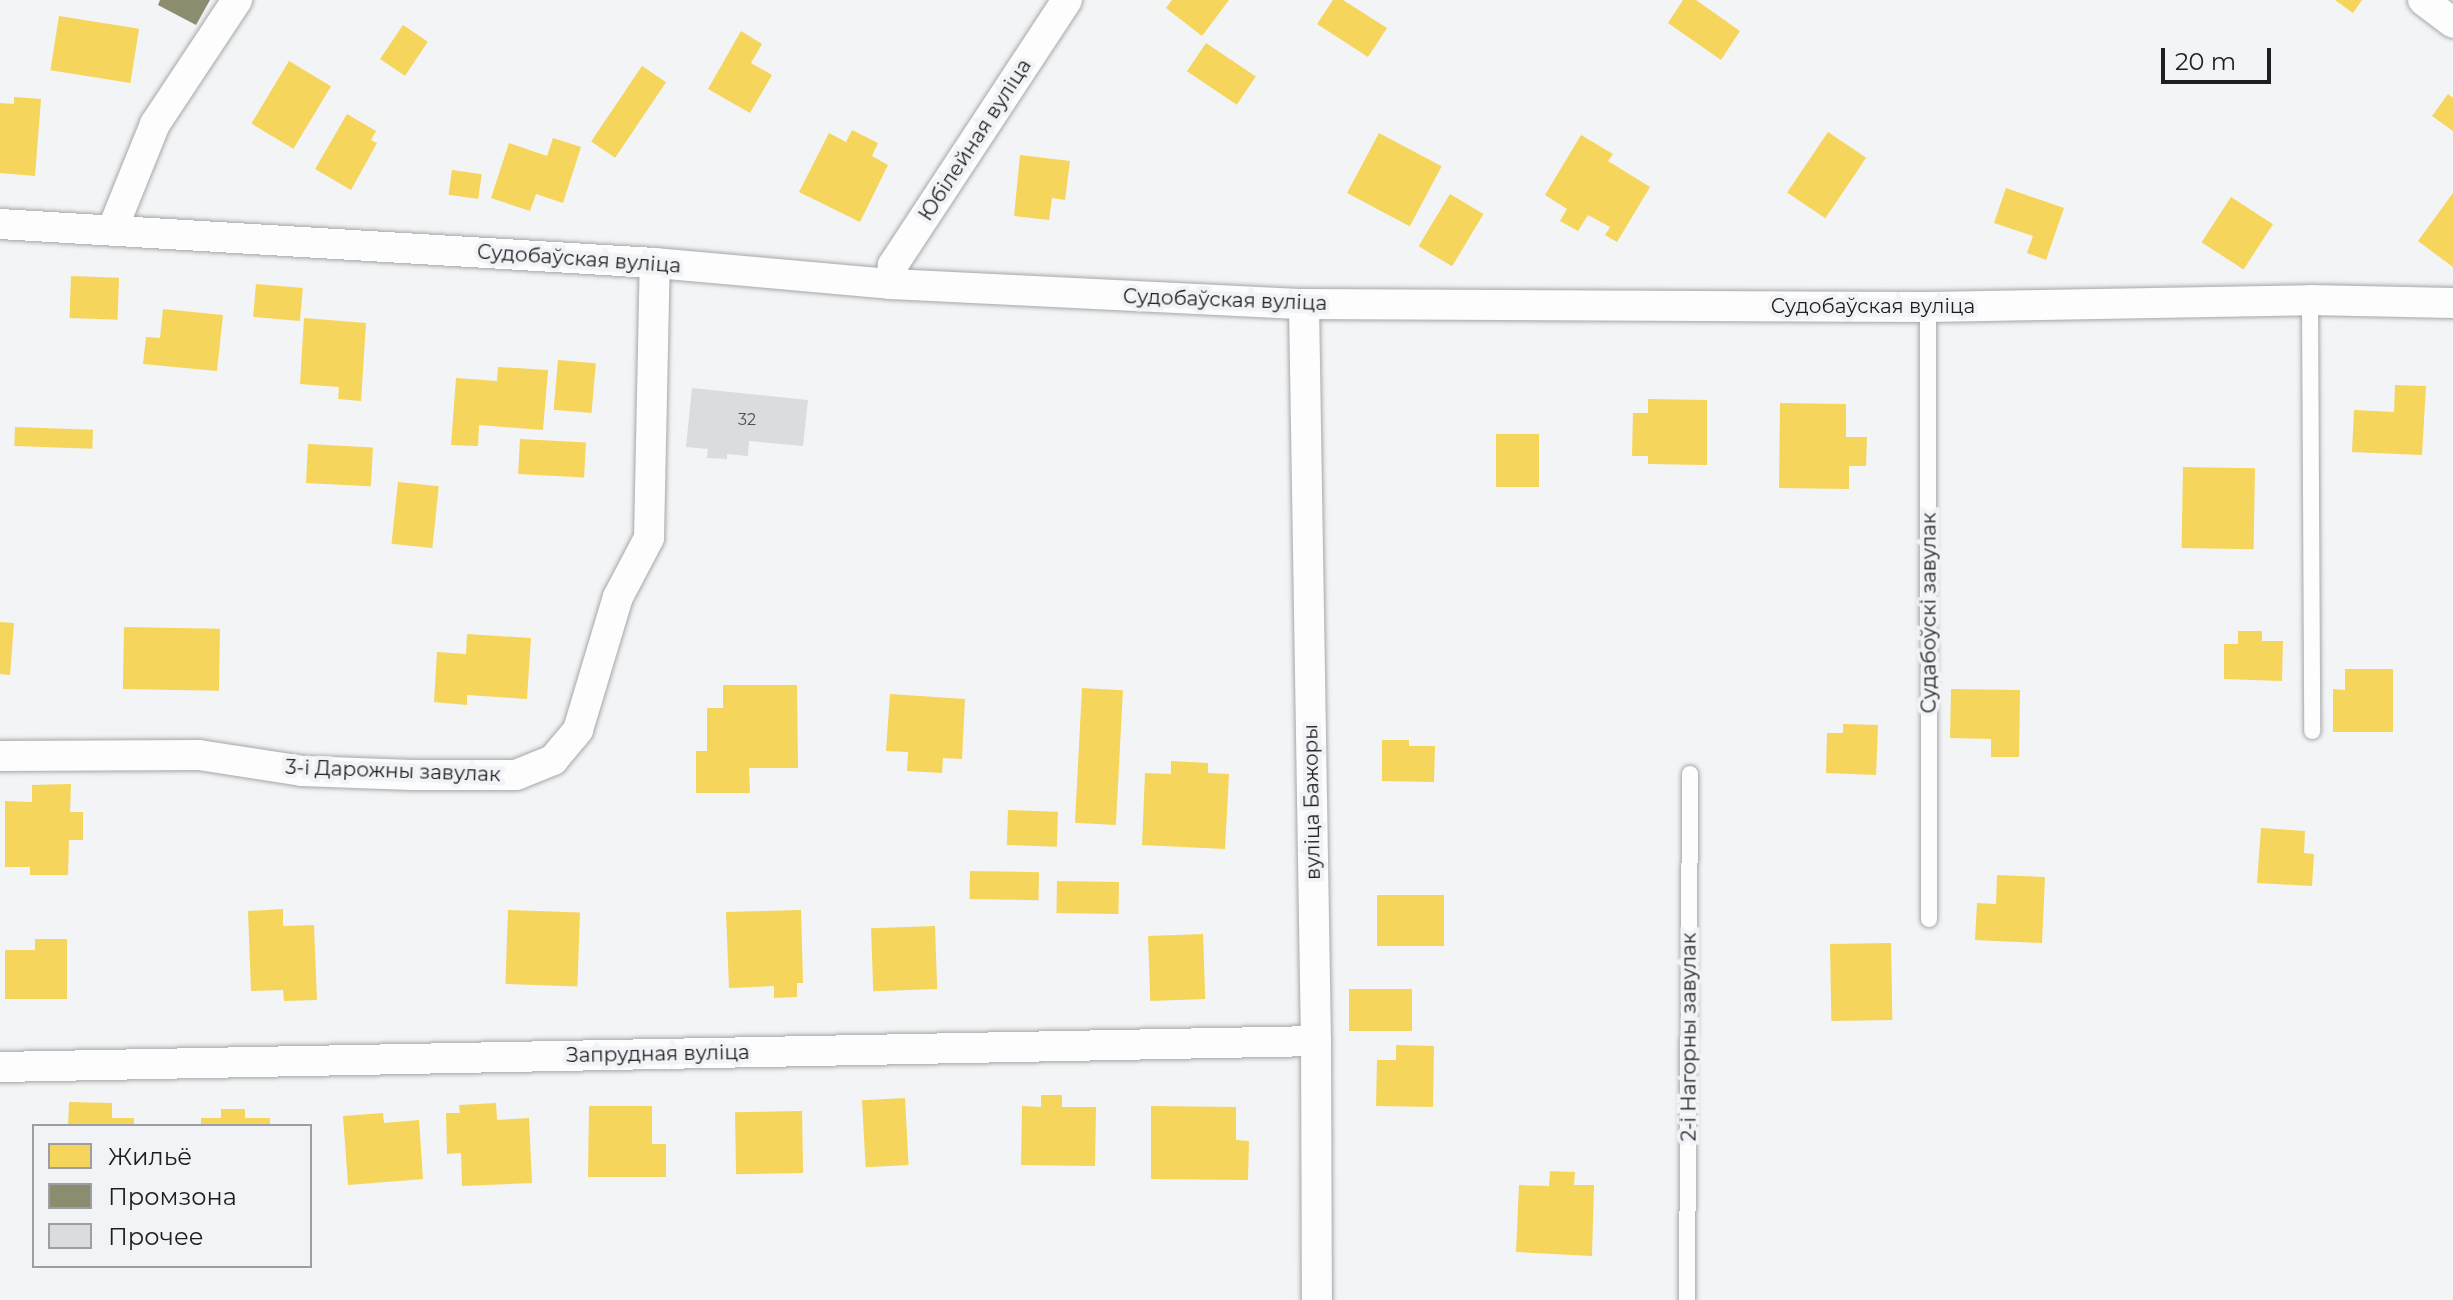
<!DOCTYPE html>
<html>
<head>
<meta charset="utf-8">
<style>
  body { margin:0 }
  #map { position:relative; width:2453px; height:1300px; overflow:hidden; background:#f2f4f6; font-family:Montserrat,sans-serif }
  div>[style] { position:absolute }
  .homes>* { inset:0; background:#f6d55c; transform-origin:0 0 }
  .industry>* { inset:0; background:#8c8c6e }
  .building>* { inset:0; background:#dbdcdd }
  .roads { filter:drop-shadow(0 0 2px #a6a7a8) drop-shadow(0 0 2px #a6a7a8) }
  .service>* { height:16px; margin:-8px; padding:0 8px; transform-origin:8px; border-radius:8px; background:#fdfdfe }
  .minor>* { height:30px; margin:-15px; padding:0 15px; transform-origin:15px; border-radius:15px; background:#fdfdfe }
  span { translate:-50% -50%; white-space:nowrap; text-align:center; line-height:1.15; -webkit-text-stroke:8px #f1f3f7; paint-order:stroke }
  .number-label { font-size:16px; color:#4e4e50 }
  .number-label span { -webkit-text-stroke-width:0 }
  .street-label { font-size:20px; color:#1d1e1f }
  .legend { position:absolute; left:32px; top:1124px; width:280px; height:144px; box-sizing:border-box; background:#f1f3f7; border:2px solid #9c9ea1; margin:0; padding:10px 14px; list-style:none; font-size:24px; color:#1d1e1f }
  .legend li { display:flex; align-items:center; gap:16px; height:40px }
  .legend b { width:40px; border:2px solid #9c9ea1 }
  .scale { position:absolute; left:2161px; top:48px; width:110px; height:36px; box-sizing:border-box; border:4px solid #1d1e1f; border-top:0; padding-left:10px; font-size:24px; line-height:28px; white-space:nowrap; color:#1d1e1f; -webkit-text-stroke:6px #f1f3f7; paint-order:stroke }
</style>
</head>
<body>
<div id="map">
  <div class="homes">
    <div style="clip-path:polygon(1172px 0,1229px 0,1202px 36px,1166px 8px)"></div>
    <div style="clip-path:polygon(1333px 0,1343px 0,1387px 28px,1368px 57px,1317px 24px)"></div>
    <div style="clip-path:polygon(1683px 0,1696px 0,1740px 31px,1721px 60px,1668px 23px)"></div>
    <div style="clip-path:polygon(2335px 0,2362px 0,2353px 13px)"></div>
    <div style="left:59px;top:16px;width:81px;height:55px;rotate:9deg"></div>
    <div style="left:403px;top:25px;width:30px;height:41px;rotate:34deg"></div>
    <div style="clip-path:polygon(741px 31px,762px 44px,751px 63px,772px 75px,750px 113px,708px 89px)"></div>
    <div style="left:1206px;top:43px;width:60px;height:34px;rotate:34deg"></div>
    <div style="left:289px;top:61px;width:49px;height:73px;rotate:31deg"></div>
    <div style="left:642px;top:66px;width:29px;height:91px;rotate:34deg"></div>
    <div style="clip-path:polygon(2448px 94px,2453px 98px,2453px 131px,2432px 116px)"></div>
    <div style="clip-path:polygon(14px 97px,41px 99px,35px 176px,0 173px,0 103px,14px 104px)"></div>
    <div style="clip-path:polygon(347px 114px,376px 131px,371px 140px,377px 143px,351px 190px,315px 169px)"></div>
    <div style="clip-path:polygon(852px 130px,878px 143px,872px 156px,888px 165px,860px 222px,799px 192px,829px 133px,846px 142px)"></div>
    <div style="left:1828px;top:132px;width:46px;height:73px;rotate:34deg"></div>
    <div style="left:1379px;top:133px;width:71px;height:68px;rotate:28deg"></div>
    <div style="clip-path:polygon(1581px 135px,1613px 154px,1608px 161px,1650px 187px,1617px 242px,1605px 235px,1610px 227px,1588px 215px,1578px 231px,1560px 221px,1567px 209px,1545px 195px)"></div>
    <div style="clip-path:polygon(553px 138px,581px 147px,563px 203px,536px 194px,530px 211px,491px 198px,509px 143px,547px 156px)"></div>
    <div style="clip-path:polygon(1020px 155px,1070px 161px,1065px 200px,1052px 198px,1049px 220px,1014px 216px)"></div>
    <div style="left:452px;top:170px;width:30px;height:25px;rotate:8deg"></div>
    <div style="clip-path:polygon(2006px 188px,2064px 208px,2046px 260px,2027px 253px,2033px 236px,1994px 223px)"></div>
    <div style="clip-path:polygon(2453px 193px,2453px 267px,2418px 241px)"></div>
    <div style="left:1450px;top:194px;width:39px;height:61px;rotate:31deg"></div>
    <div style="left:2231px;top:197px;width:50px;height:54px;rotate:33deg"></div>
    <div style="left:71px;top:276px;width:48px;height:42px;rotate:2deg"></div>
    <div style="left:256px;top:284px;width:47px;height:33px;rotate:5deg"></div>
    <div style="clip-path:polygon(163px 309px,223px 315px,217px 371px,143px 364px,146px 337px,160px 338px)"></div>
    <div style="clip-path:polygon(304px 318px,366px 323px,361px 401px,338px 399px,339px 387px,300px 384px)"></div>
    <div style="left:558px;top:360px;width:38px;height:50px;rotate:5deg"></div>
    <div style="clip-path:polygon(498px 367px,548px 370px,543px 430px,479px 425px,478px 446px,451px 445px,456px 378px,497px 381px)"></div>
    <div style="clip-path:polygon(2395px 385px,2426px 386px,2422px 455px,2352px 452px,2354px 410px,2394px 412px)"></div>
    <div style="clip-path:polygon(1648px 399px,1707px 400px,1707px 465px,1648px 464px,1648px 456px,1632px 456px,1633px 413px,1648px 413px)"></div>
    <div style="clip-path:polygon(1780px 403px,1846px 404px,1846px 437px,1867px 437px,1866px 466px,1849px 466px,1849px 489px,1779px 488px)"></div>
    <div style="left:15px;top:427px;width:78px;height:19px;rotate:2deg"></div>
    <div style="left:1496px;top:434px;width:43px;height:53px"></div>
    <div style="left:520px;top:439px;width:66px;height:35px;rotate:3deg"></div>
    <div style="left:308px;top:444px;width:65px;height:39px;rotate:3deg"></div>
    <div style="left:2183px;top:467px;width:72px;height:81px;rotate:1deg"></div>
    <div style="left:398px;top:482px;width:41px;height:62px;rotate:6deg"></div>
    <div style="clip-path:polygon(0 622px,14px 623px,10px 675px,0 674px)"></div>
    <div style="left:124px;top:627px;width:96px;height:62px;rotate:1deg"></div>
    <div style="clip-path:polygon(2238px 631px,2262px 631px,2262px 641px,2283px 641px,2282px 681px,2224px 679px,2224px 644px,2238px 644px)"></div>
    <div style="clip-path:polygon(467px 634px,531px 638px,527px 699px,467px 695px,467px 705px,434px 702px,437px 652px,466px 654px)"></div>
    <div style="clip-path:polygon(2345px 669px,2393px 669px,2393px 732px,2333px 732px,2333px 689px,2345px 690px)"></div>
    <div style="clip-path:polygon(723px 685px,797px 685px,798px 768px,749px 768px,750px 793px,696px 793px,696px 751px,707px 751px,707px 708px,723px 708px)"></div>
    <div style="left:1082px;top:688px;width:41px;height:135px;rotate:3deg"></div>
    <div style="clip-path:polygon(1951px 689px,2020px 690px,2019px 757px,1991px 757px,1991px 739px,1950px 738px)"></div>
    <div style="clip-path:polygon(890px 694px,965px 699px,962px 759px,943px 758px,942px 773px,907px 771px,908px 752px,886px 751px)"></div>
    <div style="clip-path:polygon(1843px 724px,1878px 725px,1876px 775px,1826px 773px,1827px 733px,1843px 733px)"></div>
    <div style="clip-path:polygon(1382px 740px,1409px 740px,1409px 746px,1435px 746px,1434px 782px,1382px 781px)"></div>
    <div style="clip-path:polygon(1171px 761px,1208px 763px,1208px 773px,1229px 774px,1225px 849px,1142px 845px,1145px 773px,1171px 774px)"></div>
    <div style="clip-path:polygon(71px 784px,70px 812px,83px 812px,83px 840px,69px 840px,68px 875px,30px 875px,30px 867px,5px 867px,5px 801px,32px 802px,32px 785px)"></div>
    <div style="left:1008px;top:810px;width:50px;height:35px;rotate:2deg"></div>
    <div style="clip-path:polygon(2261px 828px,2305px 831px,2304px 853px,2314px 854px,2312px 886px,2257px 883px)"></div>
    <div style="left:970px;top:871px;width:69px;height:28px;rotate:1deg"></div>
    <div style="clip-path:polygon(1997px 875px,2045px 877px,2042px 943px,1975px 940px,1977px 903px,1996px 904px)"></div>
    <div style="left:1057px;top:881px;width:62px;height:32px;rotate:1deg"></div>
    <div style="left:1377px;top:895px;width:67px;height:51px"></div>
    <div style="clip-path:polygon(283px 909px,283px 926px,314px 925px,317px 1000px,284px 1001px,283px 990px,251px 991px,248px 911px)"></div>
    <div style="left:508px;top:910px;width:72px;height:74px;rotate:2deg"></div>
    <div style="clip-path:polygon(801px 910px,803px 983px,797px 983px,797px 997px,774px 998px,774px 986px,729px 988px,726px 912px)"></div>
    <div style="left:935px;top:926px;width:63px;height:64px;rotate:88deg"></div>
    <div style="left:1203px;top:934px;width:65px;height:55px;rotate:88deg"></div>
    <div style="clip-path:polygon(35px 939px,67px 939px,67px 999px,5px 999px,5px 950px,35px 950px)"></div>
    <div style="left:1891px;top:943px;width:77px;height:61px;rotate:89deg"></div>
    <div style="left:1412px;top:989px;width:42px;height:63px;rotate:90deg"></div>
    <div style="clip-path:polygon(1396px 1045px,1434px 1046px,1433px 1107px,1376px 1106px,1377px 1060px,1396px 1060px)"></div>
    <div style="clip-path:polygon(1041px 1095px,1062px 1095px,1062px 1107px,1096px 1107px,1095px 1166px,1021px 1165px,1022px 1106px,1041px 1107px)"></div>
    <div style="left:905px;top:1098px;width:67px;height:43px;rotate:87deg"></div>
    <div style="clip-path:polygon(69px 1102px,112px 1103px,112px 1118px,134px 1118px,134px 1126px,68px 1126px)"></div>
    <div style="clip-path:polygon(496px 1103px,497px 1120px,529px 1118px,532px 1183px,462px 1186px,461px 1153px,447px 1154px,446px 1113px,460px 1113px,459px 1105px)"></div>
    <div style="clip-path:polygon(589px 1106px,652px 1106px,652px 1144px,666px 1144px,666px 1177px,588px 1177px)"></div>
    <div style="clip-path:polygon(1151px 1106px,1236px 1107px,1236px 1140px,1249px 1141px,1248px 1180px,1151px 1179px)"></div>
    <div style="clip-path:polygon(221px 1109px,245px 1109px,245px 1118px,270px 1118px,270px 1126px,201px 1126px,201px 1118px,221px 1118px)"></div>
    <div style="left:802px;top:1111px;width:62px;height:67px;rotate:89deg"></div>
    <div style="clip-path:polygon(383px 1113px,384px 1123px,419px 1120px,423px 1179px,348px 1185px,343px 1116px)"></div>
    <div style="clip-path:polygon(1550px 1171px,1575px 1172px,1574px 1185px,1594px 1185px,1592px 1256px,1516px 1252px,1519px 1185px,1549px 1186px)"></div>
  </div>
  <div class="industry">
    <div style="clip-path:polygon(160px 0,210px 0,196px 25px,158px 5px)"></div>
  </div>
  <div class="building">
    <div style="clip-path:polygon(692px 388px,808px 400px,803px 446px,749px 441px,748px 456px,727px 454px,727px 459px,707px 458px,708px 449px,686px 447px)"></div>
  </div>
  <div class="roads">
    <div class="service">
      <div style="left:2310px;top:300px;width:431px;rotate:89.7deg"></div>
      <div style="left:1928px;top:307px;width:612px;rotate:89.91deg"></div>
      <div style="left:1687px;top:1300px;width:526px;rotate:-89.67deg"></div>
    </div>
    <div class="minor">
      <div style="left:2423px;top:0;width:38px;rotate:37deg"></div>
      <div style="left:0;top:224px;width:656px;rotate:3.41deg"></div>
      <div style="left:655px;top:263px;width:237px;rotate:5.1deg"></div>
      <div style="left:891px;top:284px;width:413px;rotate:2.8deg"></div>
      <div style="left:1304px;top:304px;width:624px;rotate:0.28deg"></div>
      <div style="left:1928px;top:307px;width:382px;rotate:-1deg"></div>
      <div style="left:2310px;top:300px;width:143px;rotate:1.2deg"></div>
      <div style="left:113px;top:228px;width:112px;rotate:-68deg"></div>
      <div style="left:155px;top:124px;width:149px;rotate:-56.5deg"></div>
      <div style="left:891px;top:284px;width:19px;rotate:-84deg"></div>
      <div style="left:893px;top:265px;width:317px;rotate:-56.7deg"></div>
      <div style="left:1304px;top:304px;width:737px;rotate:89.07deg"></div>
      <div style="left:1316px;top:1041px;width:259px;rotate:89.8deg"></div>
      <div style="left:0;top:756px;width:199px;rotate:-0.3deg"></div>
      <div style="left:199px;top:755px;width:104px;rotate:8.8deg"></div>
      <div style="left:302px;top:771px;width:110px;rotate:2.1deg"></div>
      <div style="left:412px;top:775px;width:104px"></div>
      <div style="left:516px;top:775px;width:40px;rotate:-22deg"></div>
      <div style="left:553px;top:760px;width:39px;rotate:-50deg"></div>
      <div style="left:578px;top:730px;width:139px;rotate:-73.3deg"></div>
      <div style="left:618px;top:597px;width:67px;rotate:-62.3deg"></div>
      <div style="left:649px;top:538px;width:275px;rotate:-88.8deg"></div>
      <div style="left:0;top:1067px;width:1316px;rotate:-1.13deg"></div>
    </div>
  </div>
  <div class="number-label">
    <span style="left:747px;top:420px">32</span>
  </div>
  <div class="street-label">
    <span style="left:975px;top:140px;rotate:-57deg">Юбілейная вуліца</span>
    <span style="left:579px;top:259px;rotate:4deg">Судобаўская вуліца</span>
    <span style="left:1225px;top:300px;rotate:2deg">Судобаўская вуліца</span>
    <span style="left:1873px;top:306px">Судобаўская вуліца</span>
    <span style="left:1929px;top:613px;rotate:-90deg">Судабоўскі завулак</span>
    <span style="left:393px;top:771px;rotate:2deg">3-і Дарожны завулак</span>
    <span style="left:1312px;top:802px;rotate:-91deg">вуліца Бажоры</span>
    <span style="left:1689px;top:1037px;rotate:-90deg">2-і Нагорны завулак</span>
    <span style="left:658px;top:1054px;rotate:-1deg">Запрудная вуліца</span>
  </div>
  <ul class="legend">
  <li><b style="height:22px;background:#f6d55c"></b>Жильё</li>
  <li><b style="height:22px;background:#8c8c6e"></b>Промзона</li>
  <li><b style="height:22px;background:#dbdcdd"></b>Прочее</li>
  </ul>
  <div class="scale">20 m</div>
</div>
</body>
</html>
